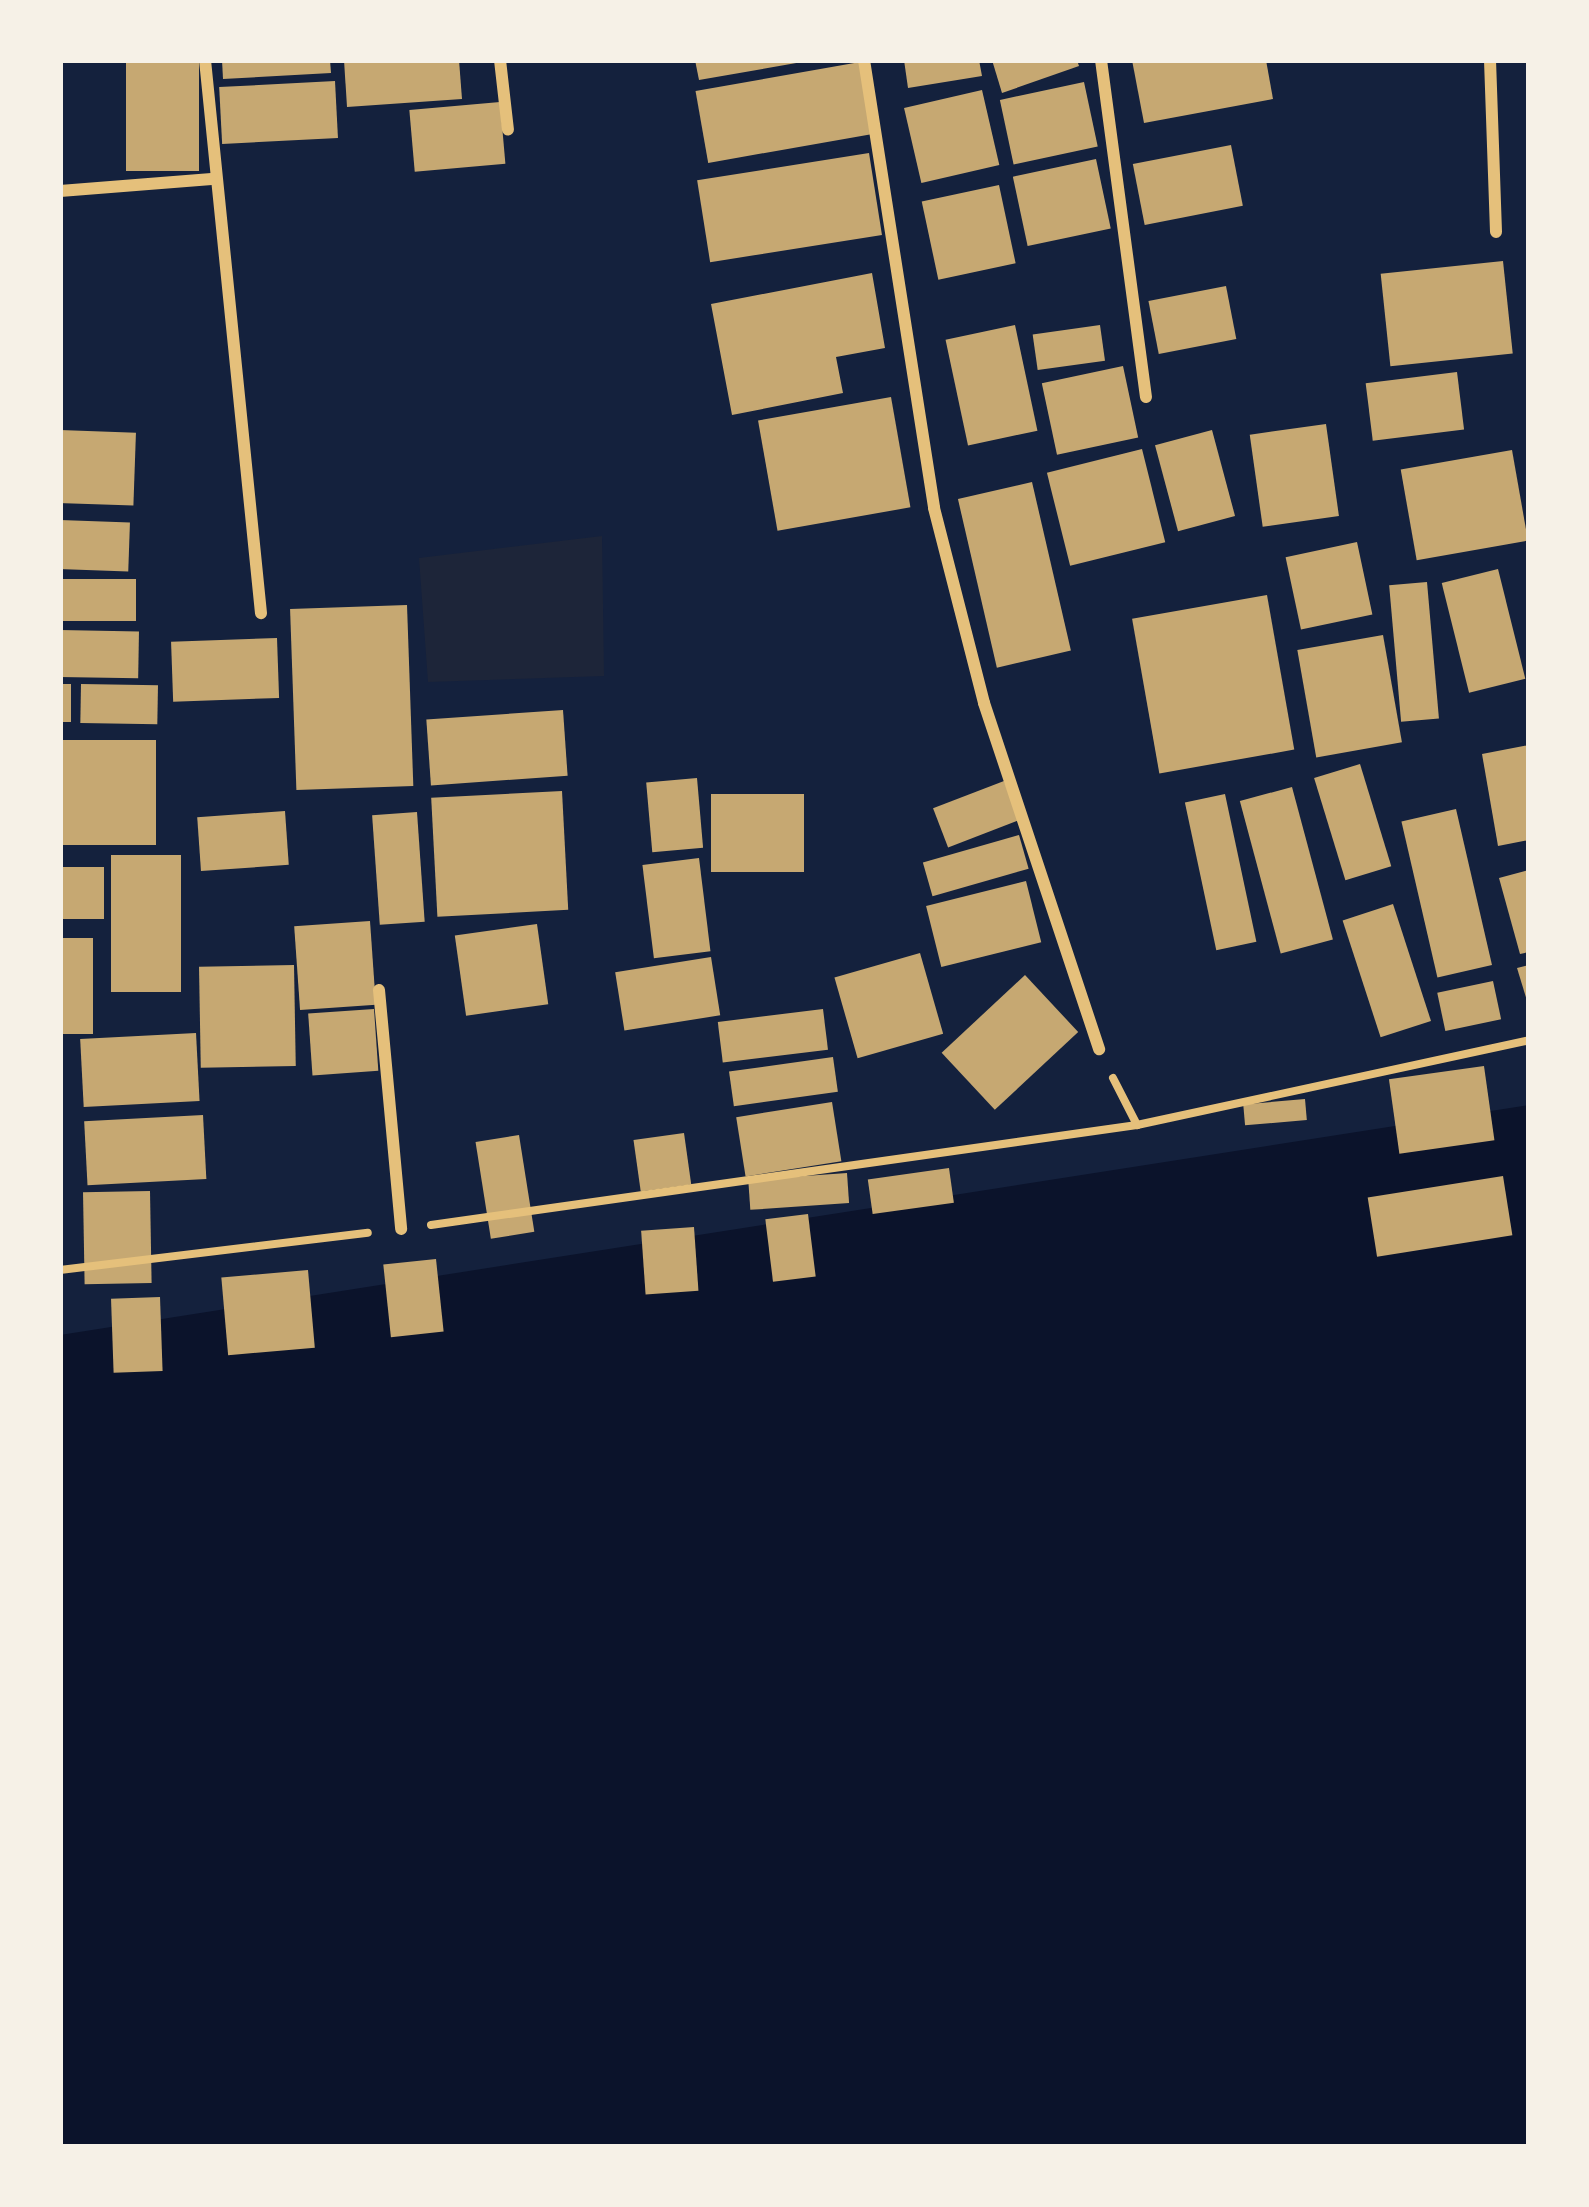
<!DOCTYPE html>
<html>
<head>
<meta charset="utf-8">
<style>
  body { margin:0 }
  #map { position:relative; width:1589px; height:2207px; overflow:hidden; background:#14213d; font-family:Poppins,sans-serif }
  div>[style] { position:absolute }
  .green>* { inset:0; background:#1d2539 }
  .water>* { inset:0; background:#0b132b }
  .building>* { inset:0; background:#c6a872; transform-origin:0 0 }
  .path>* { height:8px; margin:-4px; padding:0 4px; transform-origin:4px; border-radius:4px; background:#e5c07b }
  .minor>* { height:12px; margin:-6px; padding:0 6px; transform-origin:6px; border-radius:6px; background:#e5c07b }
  span { translate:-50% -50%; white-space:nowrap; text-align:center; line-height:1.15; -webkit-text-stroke:12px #f6f1e7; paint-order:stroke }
  .frame { position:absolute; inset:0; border:63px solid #f6f1e7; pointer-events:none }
</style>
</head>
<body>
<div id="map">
  <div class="green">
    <div style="clip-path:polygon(602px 536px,604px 676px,428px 682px,419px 558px)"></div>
  </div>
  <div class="water">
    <div style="clip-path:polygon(1529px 1105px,1529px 2147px,60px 2147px,60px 1335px)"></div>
  </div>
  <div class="building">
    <div style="left:126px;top:60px;width:73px;height:111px"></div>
    <div style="clip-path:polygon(222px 60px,330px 60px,331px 73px,223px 79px)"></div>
    <div style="clip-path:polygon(344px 60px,459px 60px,462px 99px,347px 107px)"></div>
    <div style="clip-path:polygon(695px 60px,801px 60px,802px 62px,699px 80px)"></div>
    <div style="clip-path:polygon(904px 60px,979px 60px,982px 76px,908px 88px)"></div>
    <div style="clip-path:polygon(992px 60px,1077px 60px,1079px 66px,1002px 93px)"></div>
    <div style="clip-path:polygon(1132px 60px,1266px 60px,1273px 99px,1144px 123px)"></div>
    <div style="left:860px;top:62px;width:73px;height:167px;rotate:80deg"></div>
    <div style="left:335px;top:81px;width:57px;height:116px;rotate:87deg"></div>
    <div style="left:1084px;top:82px;width:66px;height:86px;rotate:78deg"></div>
    <div style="left:982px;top:90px;width:77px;height:80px;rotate:77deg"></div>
    <div style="left:500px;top:102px;width:62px;height:91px;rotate:85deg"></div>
    <div style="left:1231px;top:145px;width:62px;height:100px;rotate:79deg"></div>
    <div style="left:869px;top:153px;width:83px;height:174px;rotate:81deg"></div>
    <div style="left:1096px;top:159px;width:71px;height:85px;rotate:78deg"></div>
    <div style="left:999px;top:185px;width:80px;height:79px;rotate:78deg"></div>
    <div style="left:1503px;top:261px;width:93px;height:123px;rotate:84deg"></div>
    <div style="clip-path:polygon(872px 273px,885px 348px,836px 357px,843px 393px,732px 415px,711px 304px)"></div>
    <div style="left:1226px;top:286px;width:54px;height:79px;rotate:79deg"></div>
    <div style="left:1015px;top:325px;width:108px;height:71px;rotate:78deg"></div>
    <div style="left:1100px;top:325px;width:36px;height:68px;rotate:82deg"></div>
    <div style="left:1123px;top:366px;width:73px;height:83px;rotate:78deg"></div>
    <div style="left:1457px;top:372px;width:58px;height:92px;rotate:83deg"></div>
    <div style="left:891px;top:397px;width:112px;height:135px;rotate:80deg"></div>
    <div style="left:1326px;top:424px;width:93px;height:77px;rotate:82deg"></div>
    <div style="left:60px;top:430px;width:76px;height:73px;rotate:2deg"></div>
    <div style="left:1212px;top:430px;width:89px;height:59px;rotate:75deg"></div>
    <div style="left:1142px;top:449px;width:96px;height:98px;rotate:76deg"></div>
    <div style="left:1512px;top:450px;width:92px;height:113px;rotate:80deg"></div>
    <div style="left:1032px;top:482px;width:173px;height:76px;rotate:77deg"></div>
    <div style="left:60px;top:520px;width:70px;height:49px;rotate:2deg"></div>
    <div style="left:1357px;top:542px;width:74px;height:73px;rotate:78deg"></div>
    <div style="left:1498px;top:569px;width:113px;height:58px;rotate:76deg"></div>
    <div style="left:60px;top:579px;width:76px;height:42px"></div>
    <div style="left:1427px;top:582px;width:137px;height:38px;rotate:85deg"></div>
    <div style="left:1267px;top:595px;width:157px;height:137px;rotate:80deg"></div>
    <div style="left:407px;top:605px;width:181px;height:117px;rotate:88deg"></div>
    <div style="left:60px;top:630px;width:79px;height:47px;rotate:1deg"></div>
    <div style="left:1383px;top:635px;width:109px;height:87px;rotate:80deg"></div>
    <div style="left:277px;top:638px;width:60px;height:106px;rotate:88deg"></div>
    <div style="left:60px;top:684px;width:11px;height:38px"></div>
    <div style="left:81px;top:684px;width:77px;height:39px;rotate:1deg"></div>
    <div style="left:563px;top:710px;width:66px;height:137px;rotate:86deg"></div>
    <div style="left:60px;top:740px;width:96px;height:105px"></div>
    <div style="clip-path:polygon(1529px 745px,1529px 840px,1498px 846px,1482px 754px)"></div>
    <div style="left:1360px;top:764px;width:107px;height:48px;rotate:73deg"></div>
    <div style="left:697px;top:778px;width:70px;height:51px;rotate:85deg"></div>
    <div style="left:1004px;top:781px;width:42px;height:76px;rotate:69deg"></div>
    <div style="left:1292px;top:787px;width:158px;height:54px;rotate:75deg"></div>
    <div style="left:562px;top:791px;width:119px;height:131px;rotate:87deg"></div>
    <div style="left:804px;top:794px;width:78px;height:93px;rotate:90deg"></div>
    <div style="left:1225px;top:794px;width:151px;height:41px;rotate:78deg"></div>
    <div style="left:1456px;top:809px;width:160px;height:56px;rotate:77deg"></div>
    <div style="left:285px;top:811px;width:54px;height:88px;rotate:86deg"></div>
    <div style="left:417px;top:812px;width:110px;height:45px;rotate:86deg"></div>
    <div style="left:1019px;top:835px;width:35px;height:100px;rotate:74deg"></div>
    <div style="left:181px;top:855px;width:137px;height:70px;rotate:90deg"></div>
    <div style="left:699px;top:858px;width:94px;height:57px;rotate:83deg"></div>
    <div style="left:60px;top:867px;width:44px;height:52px"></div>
    <div style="clip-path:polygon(1529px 870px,1529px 952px,1520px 954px,1499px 878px)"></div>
    <div style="left:1026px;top:881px;width:63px;height:103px;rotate:76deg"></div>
    <div style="left:1393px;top:904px;width:123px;height:53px;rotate:72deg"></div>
    <div style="left:370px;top:921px;width:84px;height:76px;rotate:86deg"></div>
    <div style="left:537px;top:924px;width:81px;height:83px;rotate:82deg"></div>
    <div style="left:93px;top:938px;width:96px;height:33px;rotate:90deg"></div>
    <div style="left:920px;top:953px;width:84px;height:89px;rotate:74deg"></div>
    <div style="left:711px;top:957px;width:59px;height:97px;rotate:81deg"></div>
    <div style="left:294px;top:965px;width:101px;height:95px;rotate:89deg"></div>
    <div style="clip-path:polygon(1529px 965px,1529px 1004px,1528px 1004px,1517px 968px)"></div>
    <div style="left:1025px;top:975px;width:78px;height:114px;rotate:47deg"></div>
    <div style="left:1493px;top:981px;width:39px;height:57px;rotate:78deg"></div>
    <div style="left:374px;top:1009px;width:62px;height:66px;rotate:86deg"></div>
    <div style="left:823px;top:1009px;width:41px;height:106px;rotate:83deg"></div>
    <div style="left:196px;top:1033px;width:68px;height:116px;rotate:87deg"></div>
    <div style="left:833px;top:1057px;width:35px;height:105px;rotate:82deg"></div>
    <div style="left:1484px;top:1066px;width:75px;height:96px;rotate:82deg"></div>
    <div style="left:1305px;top:1099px;width:21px;height:62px;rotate:85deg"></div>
    <div style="left:832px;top:1102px;width:60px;height:97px;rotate:81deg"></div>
    <div style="left:203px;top:1115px;width:64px;height:119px;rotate:87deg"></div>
    <div style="left:684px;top:1133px;width:52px;height:51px;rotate:82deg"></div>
    <div style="left:519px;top:1135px;width:98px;height:44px;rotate:81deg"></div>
    <div style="left:949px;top:1168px;width:35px;height:82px;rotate:82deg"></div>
    <div style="left:847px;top:1173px;width:30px;height:99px;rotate:86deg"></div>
    <div style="left:1503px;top:1176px;width:60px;height:137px;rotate:81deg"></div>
    <div style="left:150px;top:1191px;width:92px;height:67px;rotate:89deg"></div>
    <div style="left:808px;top:1214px;width:63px;height:43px;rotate:83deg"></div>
    <div style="left:694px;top:1227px;width:64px;height:53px;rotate:86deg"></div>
    <div style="left:436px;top:1259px;width:73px;height:53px;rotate:84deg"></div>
    <div style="left:308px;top:1270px;width:78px;height:87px;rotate:85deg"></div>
    <div style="left:160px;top:1297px;width:74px;height:49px;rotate:88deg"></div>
  </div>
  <div class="path">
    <div style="left:1113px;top:1078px;width:53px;rotate:62.9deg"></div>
    <div style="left:431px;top:1225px;width:713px;rotate:-8.06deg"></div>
    <div style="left:1137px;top:1125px;width:401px;rotate:-12.2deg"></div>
    <div style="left:60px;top:1270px;width:310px;rotate:-6.9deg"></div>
  </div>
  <div class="minor">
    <div style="left:205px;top:60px;width:556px;rotate:84.22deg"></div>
    <div style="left:500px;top:60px;width:70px;rotate:83.5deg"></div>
    <div style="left:864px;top:60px;width:453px;rotate:81.1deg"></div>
    <div style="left:934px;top:508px;width:201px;rotate:75.6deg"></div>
    <div style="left:984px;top:703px;width:365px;rotate:71.6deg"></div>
    <div style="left:1101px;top:60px;width:340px;rotate:82.4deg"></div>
    <div style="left:1490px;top:60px;width:172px;rotate:88deg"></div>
    <div style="left:60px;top:191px;width:152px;rotate:-4.5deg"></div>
    <div style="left:379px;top:990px;width:240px;rotate:84.7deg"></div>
  </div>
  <div class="frame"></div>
</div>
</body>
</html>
